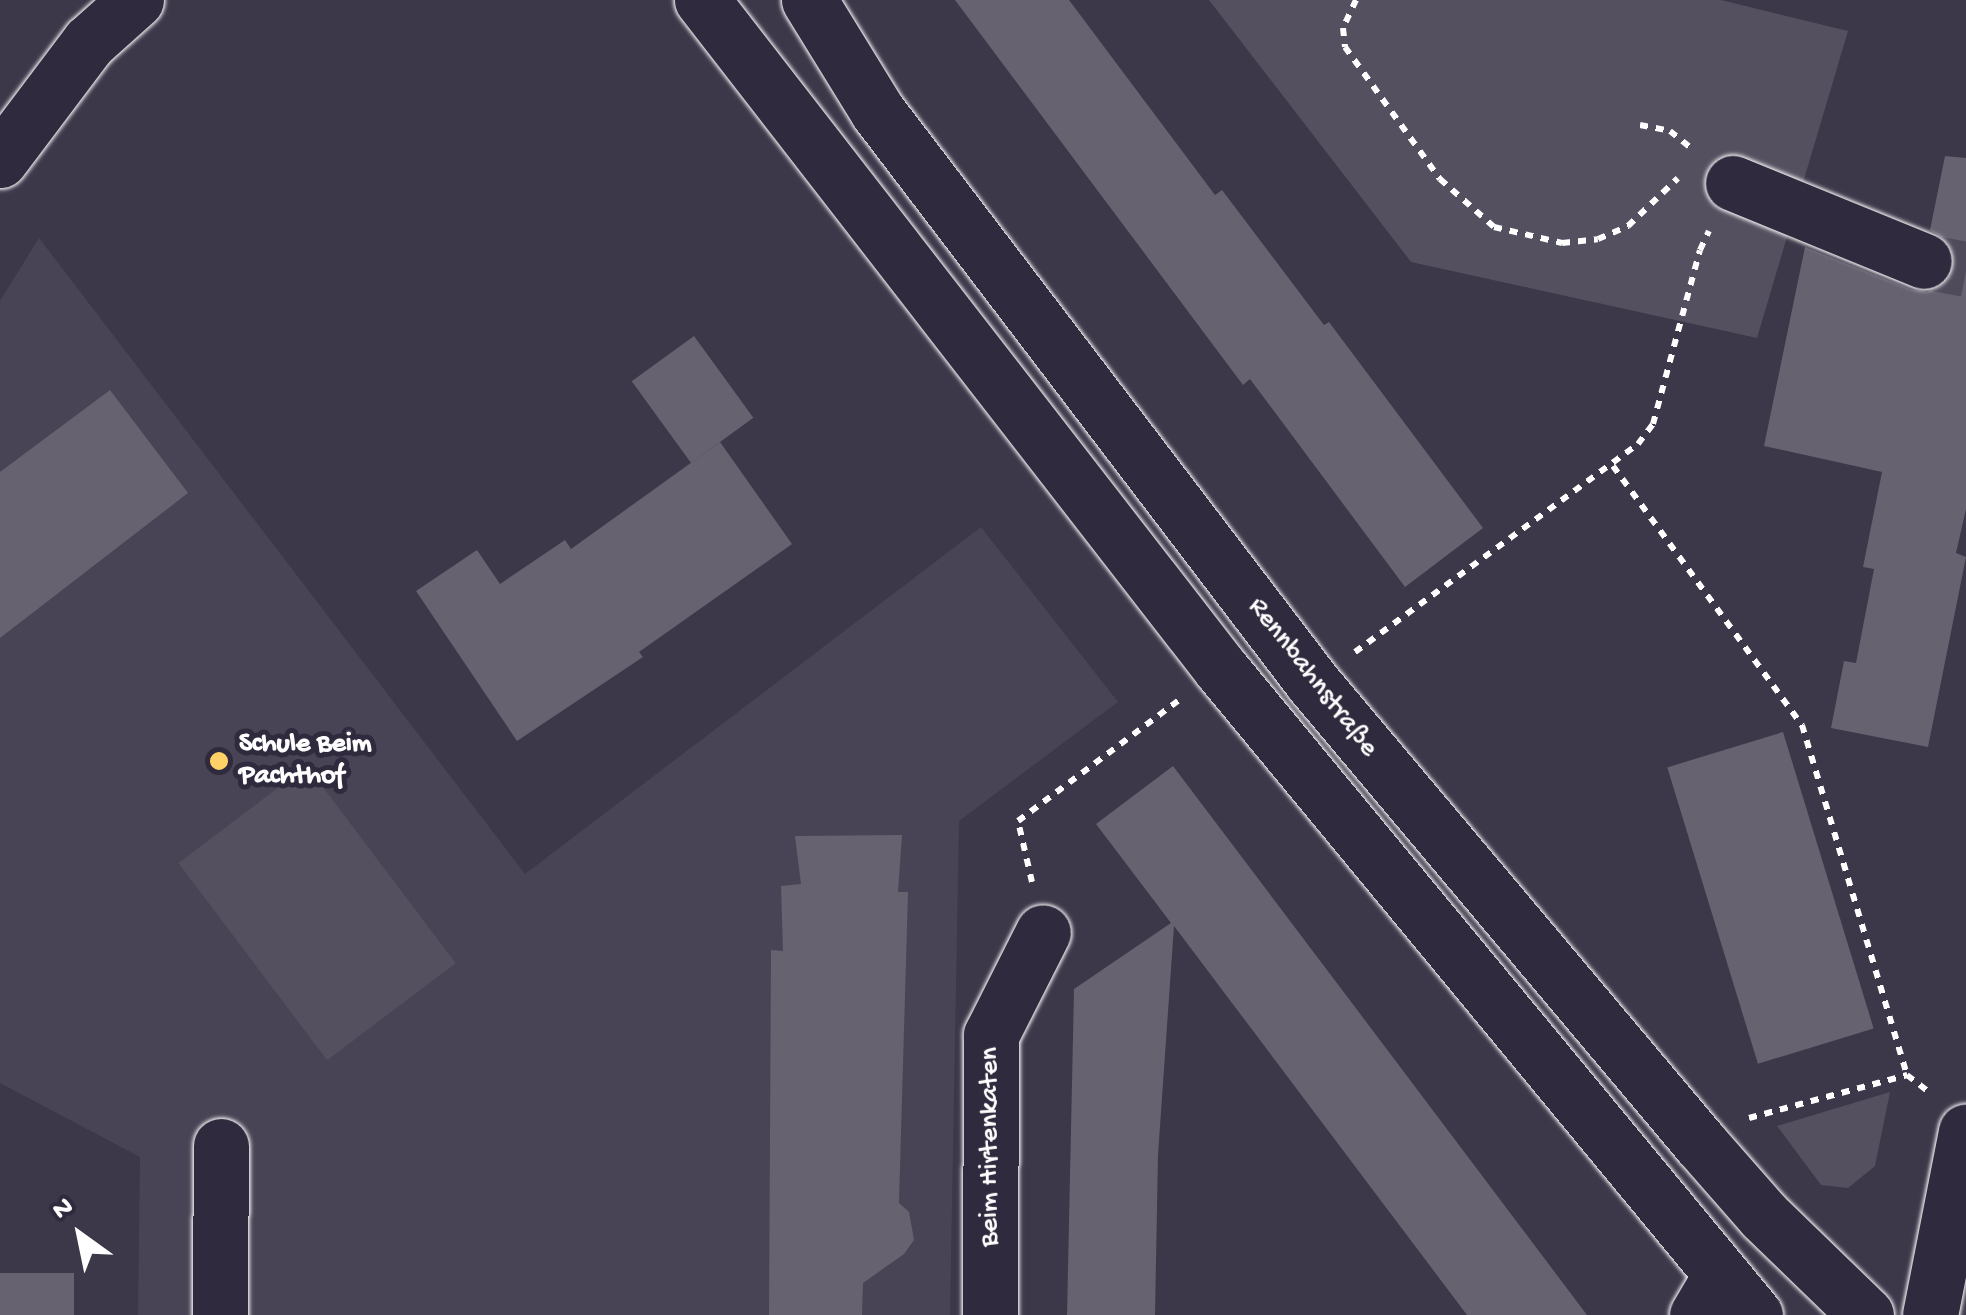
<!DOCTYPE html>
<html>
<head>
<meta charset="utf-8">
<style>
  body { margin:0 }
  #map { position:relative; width:1966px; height:1315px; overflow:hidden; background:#3c3749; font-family:"Gochi Hand",sans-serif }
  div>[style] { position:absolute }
  .built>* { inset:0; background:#494455 }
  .green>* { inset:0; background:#555060; transform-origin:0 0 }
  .building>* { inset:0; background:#666270; transform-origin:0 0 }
  .minor-tunnel>* { height:55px; margin-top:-27.5px; transform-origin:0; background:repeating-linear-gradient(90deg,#504b5b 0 55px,transparent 0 83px) }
  .path>* { height:6px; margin-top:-3px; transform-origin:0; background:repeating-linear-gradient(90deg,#fff 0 8px,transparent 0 16px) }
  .roads { filter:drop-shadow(0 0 2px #fff) drop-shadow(0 0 2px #fff) }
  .minor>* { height:55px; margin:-27.5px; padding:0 27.5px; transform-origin:27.5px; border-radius:27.5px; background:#2f2a3d }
  .major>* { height:55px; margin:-27.5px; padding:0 27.5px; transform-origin:27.5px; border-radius:27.5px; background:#2f2a3d }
  .dots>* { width:28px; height:28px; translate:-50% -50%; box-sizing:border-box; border:5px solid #2f2a3d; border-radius:50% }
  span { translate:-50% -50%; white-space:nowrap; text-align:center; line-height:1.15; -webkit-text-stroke:10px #2f2a3d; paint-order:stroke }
  .street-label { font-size:28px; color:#fff }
  .poi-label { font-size:28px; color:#fff; font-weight:700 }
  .left { translate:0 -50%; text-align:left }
  .north { position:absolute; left:30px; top:1185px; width:100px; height:100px; -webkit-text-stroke:8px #2f2a3d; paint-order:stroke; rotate:327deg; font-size:28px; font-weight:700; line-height:40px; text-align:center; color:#fff }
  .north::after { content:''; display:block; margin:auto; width:35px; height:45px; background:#fff; clip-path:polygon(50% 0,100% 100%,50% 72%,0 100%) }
</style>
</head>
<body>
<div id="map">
  <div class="built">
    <div style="clip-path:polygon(39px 238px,525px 874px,981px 527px,1118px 702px,959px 821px,950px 1315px,138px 1315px,140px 1157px,0 1083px,0 301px)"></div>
  </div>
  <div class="green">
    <div style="clip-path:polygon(1209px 0,1721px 0,1848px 31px,1757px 338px,1411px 262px)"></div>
    <div style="left:307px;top:766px;width:247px;height:161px;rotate:53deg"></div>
    <div style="clip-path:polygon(1890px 1092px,1875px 1166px,1848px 1188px,1821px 1185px,1777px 1126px)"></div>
  </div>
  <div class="building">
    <div style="clip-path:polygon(955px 0,1069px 0,1215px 195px,1222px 190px,1324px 325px,1329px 322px,1483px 528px,1405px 587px,1250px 379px,1243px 385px)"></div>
    <div style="clip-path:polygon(1945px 156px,1966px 158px,1966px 509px,1956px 553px,1966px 557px,1928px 747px,1831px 728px,1844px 661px,1856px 663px,1874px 569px,1863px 567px,1882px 472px,1764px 446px,1805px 247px,1912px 290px,1927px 292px,1942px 286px,1952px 274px,1955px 256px,1948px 241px,1930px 230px)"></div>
    <div style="left:694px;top:336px;width:101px;height:77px;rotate:54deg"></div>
    <div style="clip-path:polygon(110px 390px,188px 493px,0 638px,0 472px)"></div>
    <div style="clip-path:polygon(720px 442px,792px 544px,639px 652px,643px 657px,517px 741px,416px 591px,477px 550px,500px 584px,565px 540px,571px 549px)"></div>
    <div style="left:1783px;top:732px;width:310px;height:121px;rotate:73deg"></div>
    <div style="clip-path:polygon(1173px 766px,1358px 1011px,1587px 1315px,1467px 1315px,1174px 926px,1158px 1155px,1155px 1315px,1067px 1315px,1074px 989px,1171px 923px,1096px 824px)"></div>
    <div style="clip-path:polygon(902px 835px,898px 892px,908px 892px,899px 1203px,909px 1212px,914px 1240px,904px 1254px,863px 1283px,862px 1315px,769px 1315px,771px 950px,783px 951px,781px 886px,801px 884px,795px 836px)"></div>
    <div style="left:0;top:1273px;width:74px;height:42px"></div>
  </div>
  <div class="minor-tunnel">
    <div style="left:1924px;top:261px;width:43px;rotate:10.8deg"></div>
  </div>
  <div class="path">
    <div style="left:1356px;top:0;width:31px;rotate:115deg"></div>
    <div style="left:1343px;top:28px;width:19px;rotate:84deg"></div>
    <div style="left:1345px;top:47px;width:163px;rotate:54.3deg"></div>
    <div style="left:1440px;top:179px;width:72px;rotate:41.6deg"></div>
    <div style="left:1494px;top:227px;width:70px;rotate:13.2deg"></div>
    <div style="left:1562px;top:243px;width:36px;rotate:-6deg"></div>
    <div style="left:1598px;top:239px;width:33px;rotate:-23deg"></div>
    <div style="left:1628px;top:226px;width:69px;rotate:-43.8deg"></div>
    <div style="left:1640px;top:125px;width:31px;rotate:11deg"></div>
    <div style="left:1670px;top:131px;width:28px;rotate:39deg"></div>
    <div style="left:1613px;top:466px;width:321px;rotate:53.9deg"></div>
    <div style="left:1802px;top:725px;width:365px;rotate:73.3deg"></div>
    <div style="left:1355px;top:652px;width:351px;rotate:-36.3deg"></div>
    <div style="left:1638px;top:444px;width:25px;rotate:-53deg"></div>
    <div style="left:1653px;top:424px;width:180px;rotate:-74.9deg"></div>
    <div style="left:1700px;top:250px;width:21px;rotate:-65deg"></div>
    <div style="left:1032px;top:882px;width:63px;rotate:-102.9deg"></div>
    <div style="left:1018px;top:821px;width:200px;rotate:-36.9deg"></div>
    <div style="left:1749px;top:1118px;width:164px;rotate:-15.2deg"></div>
    <div style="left:1907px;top:1075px;width:28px;rotate:38deg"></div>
  </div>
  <div class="roads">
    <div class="minor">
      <div style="left:0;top:160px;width:148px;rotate:-53deg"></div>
      <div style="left:89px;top:42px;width:63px;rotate:-41.8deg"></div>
      <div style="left:1733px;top:183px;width:206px;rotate:22.2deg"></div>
      <div style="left:220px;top:1315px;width:169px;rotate:-89.7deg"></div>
      <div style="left:990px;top:1315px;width:280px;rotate:-89.8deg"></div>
      <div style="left:991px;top:1035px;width:115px;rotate:-63.2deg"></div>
      <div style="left:1697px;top:1315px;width:45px;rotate:-59.5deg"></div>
      <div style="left:1930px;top:1315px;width:187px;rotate:-78.9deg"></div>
    </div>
    <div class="major">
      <div style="left:702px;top:0;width:847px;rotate:52.2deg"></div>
      <div style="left:1221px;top:669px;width:838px;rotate:50.42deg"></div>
      <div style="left:809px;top:0;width:132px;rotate:58.4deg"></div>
      <div style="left:878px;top:112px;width:718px;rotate:52.7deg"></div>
      <div style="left:1313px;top:683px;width:601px;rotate:49.93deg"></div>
      <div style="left:1700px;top:1143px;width:97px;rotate:48.8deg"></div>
      <div style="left:1764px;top:1216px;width:142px;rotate:44.1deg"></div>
    </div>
  </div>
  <div class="dots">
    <div style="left:219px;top:761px;background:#ffd166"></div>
  </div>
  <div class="street-label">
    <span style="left:1312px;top:678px;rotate:52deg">Rennbahnstraße</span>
    <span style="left:991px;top:1147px;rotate:-90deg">Beim Hirtenkaten</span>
  </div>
  <div class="poi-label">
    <span class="left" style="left:239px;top:761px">Schule Beim<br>Pachthof</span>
  </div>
  <div class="north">N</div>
</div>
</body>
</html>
